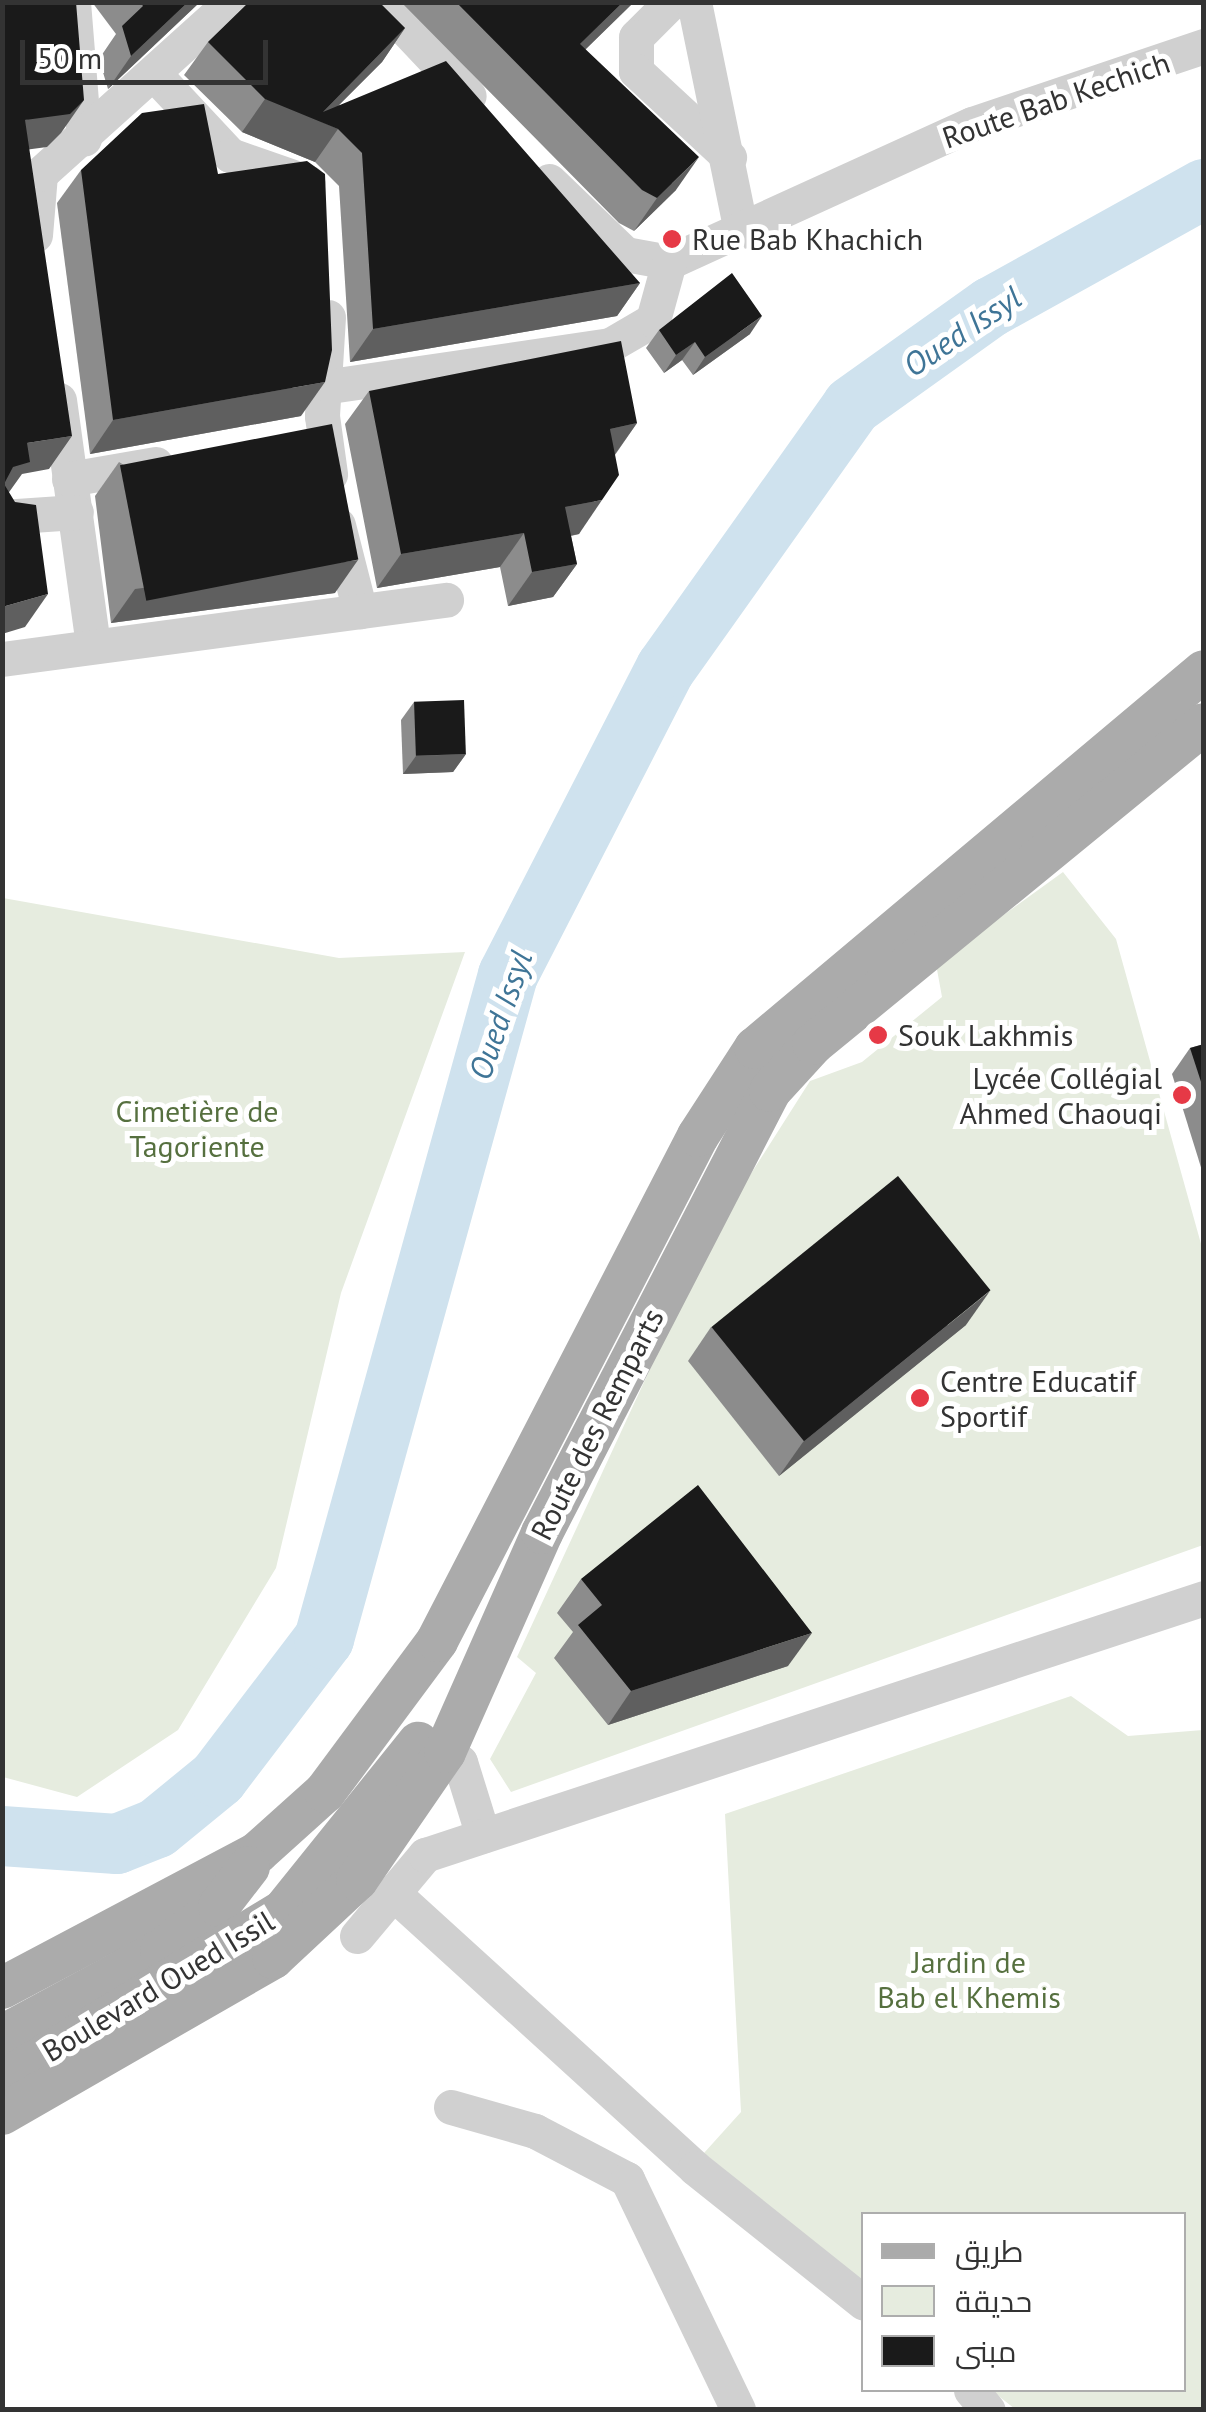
<!DOCTYPE html>
<html>
<head>
<meta charset="utf-8">
<style>
  body { margin:0 }
  #map { position:relative; width:1206px; height:2412px; overflow:hidden; background:#fff; font-family:"PT Sans",Cairo,sans-serif }
  div>[style] { position:absolute }
  .green>* { inset:0; background:#e6ecdf }
  .river>* { height:60px; margin:-30px; padding:0 30px; transform-origin:30px; border-radius:30px; background:#cfe2ee }
  .minor>* { height:35px; margin:-17.5px; padding:0 17.5px; transform-origin:17.5px; border-radius:17.5px; background:#d0d0d0 }
  .major>* { height:42px; margin:-21px; padding:0 21px; transform-origin:21px; border-radius:21px; background:#ababab }
  .wall>* { inset:0; background:#8c8c8c }
  .shaded-wall>* { inset:0; background:#5f5f5f }
  .building>* { inset:0; background:#1a1a1a; transform-origin:0 0 }
  .dots>* { width:28px; height:28px; translate:-50% -50%; box-sizing:border-box; border:5px solid #fff; border-radius:50% }
  span { translate:-50% -50%; white-space:nowrap; text-align:center; line-height:1.15; -webkit-text-stroke:10px #fff; paint-order:stroke }
  .street-label { font-size:30px; color:#333 }
  .poi-label { font-size:30px; color:#333 }
  .left { translate:0 -50%; text-align:left }
  .right { translate:-100% -50%; text-align:right }
  .park-label { font-size:30px; color:#56703f }
  .water-label { font-size:32px; color:#3f7597; font-style:italic }
  .frame { position:absolute; inset:0; border:5px solid #333; pointer-events:none }
  .legend { position:absolute; left:861px; top:2212px; width:325px; height:180px; box-sizing:border-box; background:#fff; border:2px solid #adadad; margin:0; padding:12px 18px; list-style:none; font-size:30px; color:#333 }
  .legend li { display:flex; align-items:center; gap:20px; height:50px }
  .legend b { width:50px; border:2px solid #adadad }
  .scale { position:absolute; left:20px; top:40px; width:248px; height:45px; box-sizing:border-box; border:5px solid #333; border-top:0; padding-left:12px; font-size:30px; line-height:35px; white-space:nowrap; color:#333; -webkit-text-stroke:8px #fff; paint-order:stroke }
</style>
</head>
<body>
<div id="map">
  <div class="green">
    <div style="clip-path:polygon(1063px 872px,1116px 939px,1203px 1251px,1203px 1545px,511px 1792px,490px 1759px,536px 1673px,517px 1657px,712px 1235px,810px 1081px,862px 1062px,942px 997px,936px 964px)"></div>
    <div style="clip-path:polygon(3px 898px,339px 958px,465px 952px,341px 1293px,276px 1568px,178px 1730px,77px 1797px,3px 1777px)"></div>
    <div style="clip-path:polygon(1071px 1696px,1128px 1736px,1203px 1730px,1203px 2409px,1015px 2409px,991px 2390px,1184px 2390px,1184px 2214px,864px 2214px,863px 2284px,704px 2153px,741px 2112px,725px 1814px)"></div>
  </div>
  <div class="river">
    <div style="left:2px;top:1836px;width:115px;rotate:4deg"></div>
    <div style="left:117px;top:1844px;width:43px;rotate:-21.8deg"></div>
    <div style="left:157px;top:1828px;width:79px;rotate:-39.3deg"></div>
    <div style="left:218px;top:1778px;width:175px;rotate:-52.7deg"></div>
    <div style="left:324px;top:1639px;width:689px;rotate:-74.51deg"></div>
    <div style="left:508px;top:975px;width:345px;rotate:-62.8deg"></div>
    <div style="left:666px;top:668px;width:321px;rotate:-54.6deg"></div>
    <div style="left:852px;top:406px;width:171px;rotate:-35.5deg"></div>
    <div style="left:991px;top:307px;width:244px;rotate:-29deg"></div>
  </div>
  <div class="minor">
    <div style="left:73px;top:2px;width:137px;rotate:85.4deg"></div>
    <div style="left:380px;top:2px;width:129px;rotate:46.6deg"></div>
    <div style="left:671px;top:2px;width:49px;rotate:135deg"></div>
    <div style="left:636px;top:37px;width:34px;rotate:90deg"></div>
    <div style="left:636px;top:71px;width:127px;rotate:42.8deg"></div>
    <div style="left:694px;top:2px;width:234px;rotate:78.4deg"></div>
    <div style="left:157px;top:77px;width:107px;rotate:46.9deg"></div>
    <div style="left:230px;top:155px;width:82px;rotate:19.3deg"></div>
    <div style="left:549px;top:181px;width:105px;rotate:43.8deg"></div>
    <div style="left:625px;top:254px;width:45px;rotate:10.3deg"></div>
    <div style="left:669px;top:262px;width:333px;rotate:-24.5deg"></div>
    <div style="left:972px;top:124px;width:245px;rotate:-18.6deg"></div>
    <div style="left:35px;top:235px;width:61px;rotate:-85.3deg"></div>
    <div style="left:40px;top:174px;width:257px;rotate:-42deg"></div>
    <div style="left:328px;top:317px;width:99px;rotate:93.5deg"></div>
    <div style="left:322px;top:416px;width:59px;rotate:82.1deg"></div>
    <div style="left:330px;top:386px;width:283px;rotate:-8.3deg"></div>
    <div style="left:610px;top:345px;width:50px;rotate:-30.2deg"></div>
    <div style="left:653px;top:320px;width:60px;rotate:-74.6deg"></div>
    <div style="left:59px;top:400px;width:248px;rotate:82.1deg"></div>
    <div style="left:69px;top:479px;width:88px;rotate:-9.8deg"></div>
    <div style="left:2px;top:517px;width:74px;rotate:-3.9deg"></div>
    <div style="left:338px;top:525px;width:89px;rotate:75.7deg"></div>
    <div style="left:2px;top:659px;width:448px;rotate:-7.6deg"></div>
    <div style="left:445px;top:1752px;width:18px;rotate:34deg"></div>
    <div style="left:460px;top:1762px;width:77px;rotate:72.7deg"></div>
    <div style="left:393px;top:1893px;width:408px;rotate:42.3deg"></div>
    <div style="left:695px;top:2168px;width:216px;rotate:38.6deg"></div>
    <div style="left:357px;top:1936px;width:106px;rotate:-50deg"></div>
    <div style="left:425px;top:1855px;width:820px;rotate:-18.26deg"></div>
    <div style="left:451px;top:2107px;width:87px;rotate:15.9deg"></div>
    <div style="left:535px;top:2131px;width:104px;rotate:27.6deg"></div>
    <div style="left:627px;top:2179px;width:256px;rotate:64.3deg"></div>
    <div style="left:971px;top:2390px;width:26px;rotate:50deg"></div>
  </div>
  <div class="major">
    <div style="left:2px;top:1988px;width:289px;rotate:-27.9deg"></div>
    <div style="left:257px;top:1853px;width:91px;rotate:-41.9deg"></div>
    <div style="left:325px;top:1792px;width:188px;rotate:-53.4deg"></div>
    <div style="left:437px;top:1641px;width:568px;rotate:-62.67deg"></div>
    <div style="left:698px;top:1136px;width:105px;rotate:-57.1deg"></div>
    <div style="left:755px;top:1048px;width:586px;rotate:-40.02deg"></div>
    <div style="left:2px;top:2036px;width:181px;rotate:-28.4deg"></div>
    <div style="left:161px;top:1950px;width:73px;rotate:-37.2deg"></div>
    <div style="left:219px;top:1906px;width:49px;rotate:-52.4deg"></div>
    <div style="left:2px;top:2081px;width:328px;rotate:-31.2deg"></div>
    <div style="left:283px;top:1911px;width:216px;rotate:-51.2deg"></div>
    <div style="left:2px;top:2114px;width:313px;rotate:-29.9deg"></div>
    <div style="left:273px;top:1958px;width:115px;rotate:-42.9deg"></div>
    <div style="left:357px;top:1880px;width:155px;rotate:-55.5deg"></div>
    <div style="left:445px;top:1752px;width:240px;rotate:-66.1deg"></div>
    <div style="left:542px;top:1533px;width:497px;rotate:-62.7deg"></div>
    <div style="left:770px;top:1091px;width:64px;rotate:-47.5deg"></div>
    <div style="left:813px;top:1044px;width:505px;rotate:-39.3deg"></div>
  </div>
  <div class="wall">
    <div style="clip-path:polygon(92px 2px,200px 2px,108px 89px,99px 59px,116px 34px)"></div>
    <div style="clip-path:polygon(247px 2px,379px 2px,405px 28px,382px 62px,339px 105px,640px 283px,617px 316px,350px 362px,339px 186px,315px 162px,242px 132px,184px 75px,208px 42px,247px 5px)"></div>
    <div style="clip-path:polygon(401px 2px,634px 2px,585px 50px,676px 190px,634px 231px,619px 223px)"></div>
    <div style="clip-path:polygon(81px 170px,218px 174px,301px 416px,90px 454px,57px 203px)"></div>
    <div style="clip-path:polygon(659px 330px,750px 334px,693px 375px,682px 360px,664px 373px,646px 348px)"></div>
    <div style="clip-path:polygon(369px 391px,637px 423px,615px 455px,579px 534px,571px 536px,577px 564px,553px 597px,508px 606px,500px 567px,377px 588px,345px 424px)"></div>
    <div style="clip-path:polygon(119px 462px,335px 593px,111px 623px,95px 496px)"></div>
    <div style="clip-path:polygon(414px 702px,466px 754px,453px 772px,403px 774px,401px 720px)"></div>
    <div style="clip-path:polygon(1204px 1044px,1204px 1177px,1172px 1074px,1190px 1048px)"></div>
    <div style="clip-path:polygon(966px 1325px,779px 1476px,688px 1361px,711px 1327px)"></div>
    <div style="clip-path:polygon(581px 1579px,788px 1666px,608px 1725px,554px 1658px,573px 1632px,557px 1613px)"></div>
  </div>
  <div class="shaded-wall">
    <div style="clip-path:polygon(188px 2px,200px 2px,108px 89px,131px 56px)"></div>
    <div style="clip-path:polygon(623px 2px,634px 2px,557px 77px,580px 44px)"></div>
    <div style="clip-path:polygon(405px 28px,382px 62px,322px 122px,338px 129px,315px 162px,242px 132px,265px 99px,323px 112px)"></div>
    <div style="clip-path:polygon(84px 100px,61px 133px,47px 147px,2px 153px,25px 120px)"></div>
    <div style="clip-path:polygon(699px 157px,676px 190px,634px 231px,657px 198px)"></div>
    <div style="clip-path:polygon(640px 283px,617px 316px,350px 362px,373px 329px)"></div>
    <div style="clip-path:polygon(762px 316px,750px 334px,693px 375px,705px 357px)"></div>
    <div style="clip-path:polygon(695px 342px,682px 360px,664px 373px,676px 355px)"></div>
    <div style="clip-path:polygon(325px 382px,301px 416px,90px 454px,113px 420px)"></div>
    <div style="clip-path:polygon(637px 423px,613px 457px,610px 429px)"></div>
    <div style="clip-path:polygon(72px 436px,49px 469px,22px 474px,7px 495px,2px 481px,27px 443px)"></div>
    <div style="clip-path:polygon(602px 500px,579px 534px,542px 541px,565px 507px)"></div>
    <div style="clip-path:polygon(524px 533px,500px 567px,377px 588px,401px 554px)"></div>
    <div style="clip-path:polygon(358px 560px,335px 593px,111px 623px,135px 589px)"></div>
    <div style="clip-path:polygon(577px 564px,553px 597px,508px 606px,532px 572px)"></div>
    <div style="clip-path:polygon(48px 594px,25px 627px,2px 634px,2px 607px)"></div>
    <div style="clip-path:polygon(466px 754px,453px 772px,403px 774px,416px 756px)"></div>
    <div style="clip-path:polygon(990px 1291px,966px 1325px,779px 1476px,803px 1442px)"></div>
    <div style="clip-path:polygon(812px 1633px,788px 1666px,608px 1725px,631px 1691px)"></div>
  </div>
  <div class="building">
    <div style="clip-path:polygon(2px 2px,76px 2px,84px 100px,70px 114px,25px 120px,72px 436px,27px 443px,30px 462px,13px 467px,4px 484px,15px 502px,36px 505px,48px 594px,2px 607px)"></div>
    <div style="clip-path:polygon(140px 2px,188px 2px,131px 56px,122px 26px,143px 6px)"></div>
    <div style="clip-path:polygon(249px 2px,379px 2px,405px 28px,323px 112px,446px 61px,640px 283px,373px 329px,362px 153px,338px 129px,265px 99px,208px 42px)"></div>
    <div style="clip-path:polygon(456px 2px,623px 2px,580px 44px,699px 157px,657px 198px,642px 190px)"></div>
    <div style="clip-path:polygon(204px 104px,218px 174px,307px 161px,325px 174px,332px 350px,325px 382px,113px 420px,81px 170px,142px 113px)"></div>
    <div style="clip-path:polygon(732px 273px,762px 316px,705px 357px,695px 342px,676px 355px,659px 330px)"></div>
    <div style="clip-path:polygon(621px 341px,637px 423px,610px 429px,619px 475px,602px 500px,565px 507px,577px 564px,532px 572px,524px 533px,401px 554px,369px 391px)"></div>
    <div style="left:332px;top:424px;width:138px;height:216px;rotate:79deg"></div>
    <div style="left:464px;top:700px;width:54px;height:50px;rotate:88deg"></div>
    <div style="clip-path:polygon(1204px 1044px,1204px 1091px,1190px 1048px)"></div>
    <div style="left:898px;top:1176px;width:147px;height:240px;rotate:51deg"></div>
    <div style="clip-path:polygon(698px 1485px,812px 1633px,631px 1691px,578px 1625px,602px 1605px,581px 1579px)"></div>
  </div>
  <div class="dots">
    <div style="left:672px;top:239px;background:#e63946"></div>
    <div style="left:878px;top:1035px;background:#e63946"></div>
    <div style="left:1182px;top:1095px;background:#e63946"></div>
    <div style="left:920px;top:1398px;background:#e63946"></div>
  </div>
  <div class="street-label">
    <span style="left:1056px;top:100px;rotate:-19deg">Route Bab Kechich</span>
    <span style="left:597px;top:1424px;rotate:-63deg">Route des Remparts</span>
    <span style="left:158px;top:1986px;rotate:-31deg">Boulevard Oued Issil</span>
  </div>
  <div class="poi-label">
    <span class="left" style="left:692px;top:239px">Rue Bab Khachich</span>
    <span class="left" style="left:898px;top:1035px">Souk Lakhmis</span>
    <span class="right" style="left:1162px;top:1095px">Lycée Collégial<br>Ahmed Chaouqi</span>
    <span class="left" style="left:940px;top:1398px">Centre Educatif<br>Sportif</span>
  </div>
  <div class="park-label">
    <span style="left:197px;top:1128px">Cimetière de<br>Tagoriente</span>
    <span style="left:969px;top:1979px">Jardin de<br>Bab el Khemis</span>
  </div>
  <div class="water-label">
    <span style="left:962px;top:331px;rotate:-34deg">Oued Issyl</span>
    <span style="left:500px;top:1015px;rotate:-71deg">Oued Issyl</span>
  </div>
  <div class="frame"></div>
  <ul class="legend">
  <li><b style="height:12px;background:#ababab"></b>طريق</li>
  <li><b style="height:28px;background:#e6ecdf"></b>حديقة</li>
  <li><b style="height:28px;background:#1a1a1a"></b>مبنى</li>
  </ul>
  <div class="scale">50 m</div>
</div>
</body>
</html>
